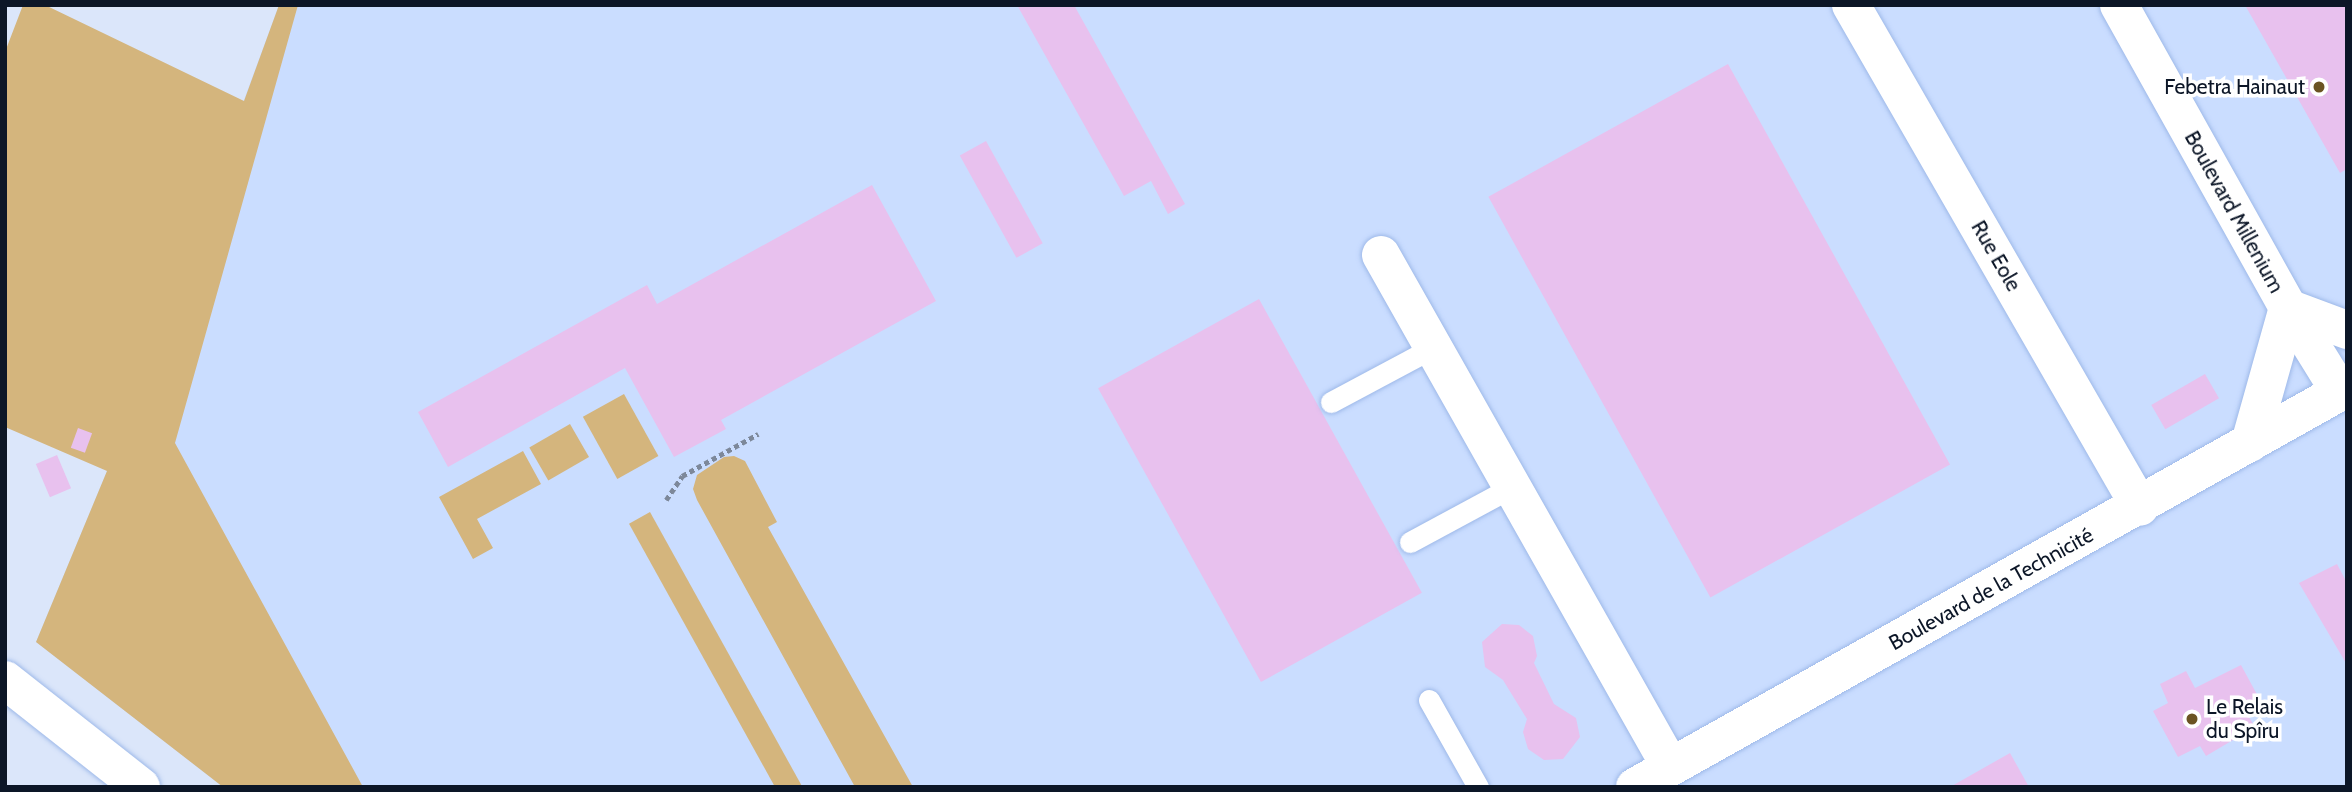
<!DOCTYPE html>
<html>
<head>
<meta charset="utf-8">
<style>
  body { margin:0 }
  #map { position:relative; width:2352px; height:792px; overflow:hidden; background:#dbe6fa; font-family:Cabin,sans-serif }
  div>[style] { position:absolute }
  .built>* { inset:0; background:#caddff }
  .green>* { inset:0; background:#d4b57d; transform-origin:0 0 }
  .building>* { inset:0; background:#e8c1ee; transform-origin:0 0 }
  .path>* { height:4.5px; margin-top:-2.25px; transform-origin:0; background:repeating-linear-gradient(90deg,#7d889a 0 5px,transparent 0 8.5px) }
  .roads { filter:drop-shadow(0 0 2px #9eb9e9) drop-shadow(0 0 2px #9eb9e9) }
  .service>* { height:21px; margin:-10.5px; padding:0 10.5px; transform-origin:10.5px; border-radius:10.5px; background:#fff }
  .minor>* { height:38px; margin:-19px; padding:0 19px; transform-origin:19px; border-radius:19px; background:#fff }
  .dots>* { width:19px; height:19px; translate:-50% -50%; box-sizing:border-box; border:4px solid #fff; border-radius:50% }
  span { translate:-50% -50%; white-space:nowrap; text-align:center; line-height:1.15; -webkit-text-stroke:7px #fff; paint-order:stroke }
  .poi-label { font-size:21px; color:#0c1627 }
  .right { translate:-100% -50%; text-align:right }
  .left { translate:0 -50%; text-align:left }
  .street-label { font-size:21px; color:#0c1627 }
  .frame { position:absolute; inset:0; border:7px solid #0c1627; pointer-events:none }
</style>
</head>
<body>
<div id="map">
  <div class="built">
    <div style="clip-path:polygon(279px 5px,2347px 5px,2347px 787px,223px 787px,36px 642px,107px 471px)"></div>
  </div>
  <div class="green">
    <div style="clip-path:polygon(23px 5px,45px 5px,244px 101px,279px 5px,298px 5px,175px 443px,363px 787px,223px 787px,36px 642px,107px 471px,5px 427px,5px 52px)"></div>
    <div style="left:624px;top:394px;width:71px;height:47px;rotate:61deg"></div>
    <div style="left:570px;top:424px;width:38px;height:47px;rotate:60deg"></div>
    <div style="clip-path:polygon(523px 451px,541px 484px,477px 519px,493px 548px,473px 559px,439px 497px)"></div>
    <div style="clip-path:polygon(734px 456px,745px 461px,777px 522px,768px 527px,913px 787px,855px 787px,697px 500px,693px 489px,697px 475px,724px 457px)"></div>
    <div style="left:650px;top:512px;width:315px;height:24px;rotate:61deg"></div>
  </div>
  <div class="building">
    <div style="clip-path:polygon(1017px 5px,1074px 5px,1185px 204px,1168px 214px,1151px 181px,1124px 196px)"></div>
    <div style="clip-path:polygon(2245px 5px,2347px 5px,2347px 169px,2340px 173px)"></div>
    <div style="left:1728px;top:64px;width:458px;height:274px;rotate:61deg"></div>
    <div style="left:986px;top:141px;width:117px;height:30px;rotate:61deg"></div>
    <div style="clip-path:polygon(872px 185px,936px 301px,721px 420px,726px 429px,674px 457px,625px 368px,448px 467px,418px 412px,647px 285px,657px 304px)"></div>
    <div style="left:1259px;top:299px;width:336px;height:184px;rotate:61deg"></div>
    <div style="left:2205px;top:374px;width:28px;height:62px;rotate:60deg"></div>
    <div style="left:78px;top:428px;width:15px;height:21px;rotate:20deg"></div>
    <div style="left:57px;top:455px;width:36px;height:23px;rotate:67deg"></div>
    <div style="clip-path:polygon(2337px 564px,2347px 583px,2347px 665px,2299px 583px)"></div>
    <div style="clip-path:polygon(1502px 624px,1519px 625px,1533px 636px,1537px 656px,1534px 663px,1554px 704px,1576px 718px,1580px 737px,1563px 759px,1544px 760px,1528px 749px,1523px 732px,1527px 719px,1503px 680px,1485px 667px,1482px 642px)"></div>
    <div style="clip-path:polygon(2241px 665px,2260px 700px,2244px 709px,2255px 727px,2206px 756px,2200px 746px,2178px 757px,2153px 711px,2168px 703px,2160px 684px,2186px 671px,2195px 688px)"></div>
    <div style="clip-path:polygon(2010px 753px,2029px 787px,1950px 787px)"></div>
  </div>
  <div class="path">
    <div style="left:666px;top:500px;width:29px;rotate:-56deg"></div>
    <div style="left:682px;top:476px;width:87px;rotate:-28.9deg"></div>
  </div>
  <div class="roads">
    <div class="service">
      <div style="left:1331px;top:402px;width:117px;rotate:-28.1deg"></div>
      <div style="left:1410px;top:542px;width:118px;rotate:-28.3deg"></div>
      <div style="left:1429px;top:700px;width:100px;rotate:60.6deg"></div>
    </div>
    <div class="minor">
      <div style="left:1851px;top:5px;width:579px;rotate:60.07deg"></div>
      <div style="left:2119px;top:5px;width:347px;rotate:60.8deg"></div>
      <div style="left:2288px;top:308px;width:99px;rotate:58.2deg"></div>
      <div style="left:1381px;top:255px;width:587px;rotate:60.51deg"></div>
      <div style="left:2288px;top:308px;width:63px;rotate:20.4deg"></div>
      <div style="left:2250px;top:443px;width:140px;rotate:-74.3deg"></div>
      <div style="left:5px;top:680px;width:173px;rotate:38.2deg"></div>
      <div style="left:1635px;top:787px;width:816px;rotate:-29.27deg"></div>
    </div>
  </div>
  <div class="dots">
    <div style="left:2319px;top:87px;background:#6b5323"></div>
    <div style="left:2192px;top:719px;background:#6b5323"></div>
  </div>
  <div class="poi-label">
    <span class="right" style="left:2305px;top:87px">Febetra Hainaut</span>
    <span class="left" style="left:2206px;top:719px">Le Relais<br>du Spîru</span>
  </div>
  <div class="street-label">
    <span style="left:2234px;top:212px;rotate:61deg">Boulevard Millenium</span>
    <span style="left:1996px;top:256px;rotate:60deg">Rue Eole</span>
    <span style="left:1991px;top:589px;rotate:-29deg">Boulevard de la Technicité</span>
  </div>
  <div class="frame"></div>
</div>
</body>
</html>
